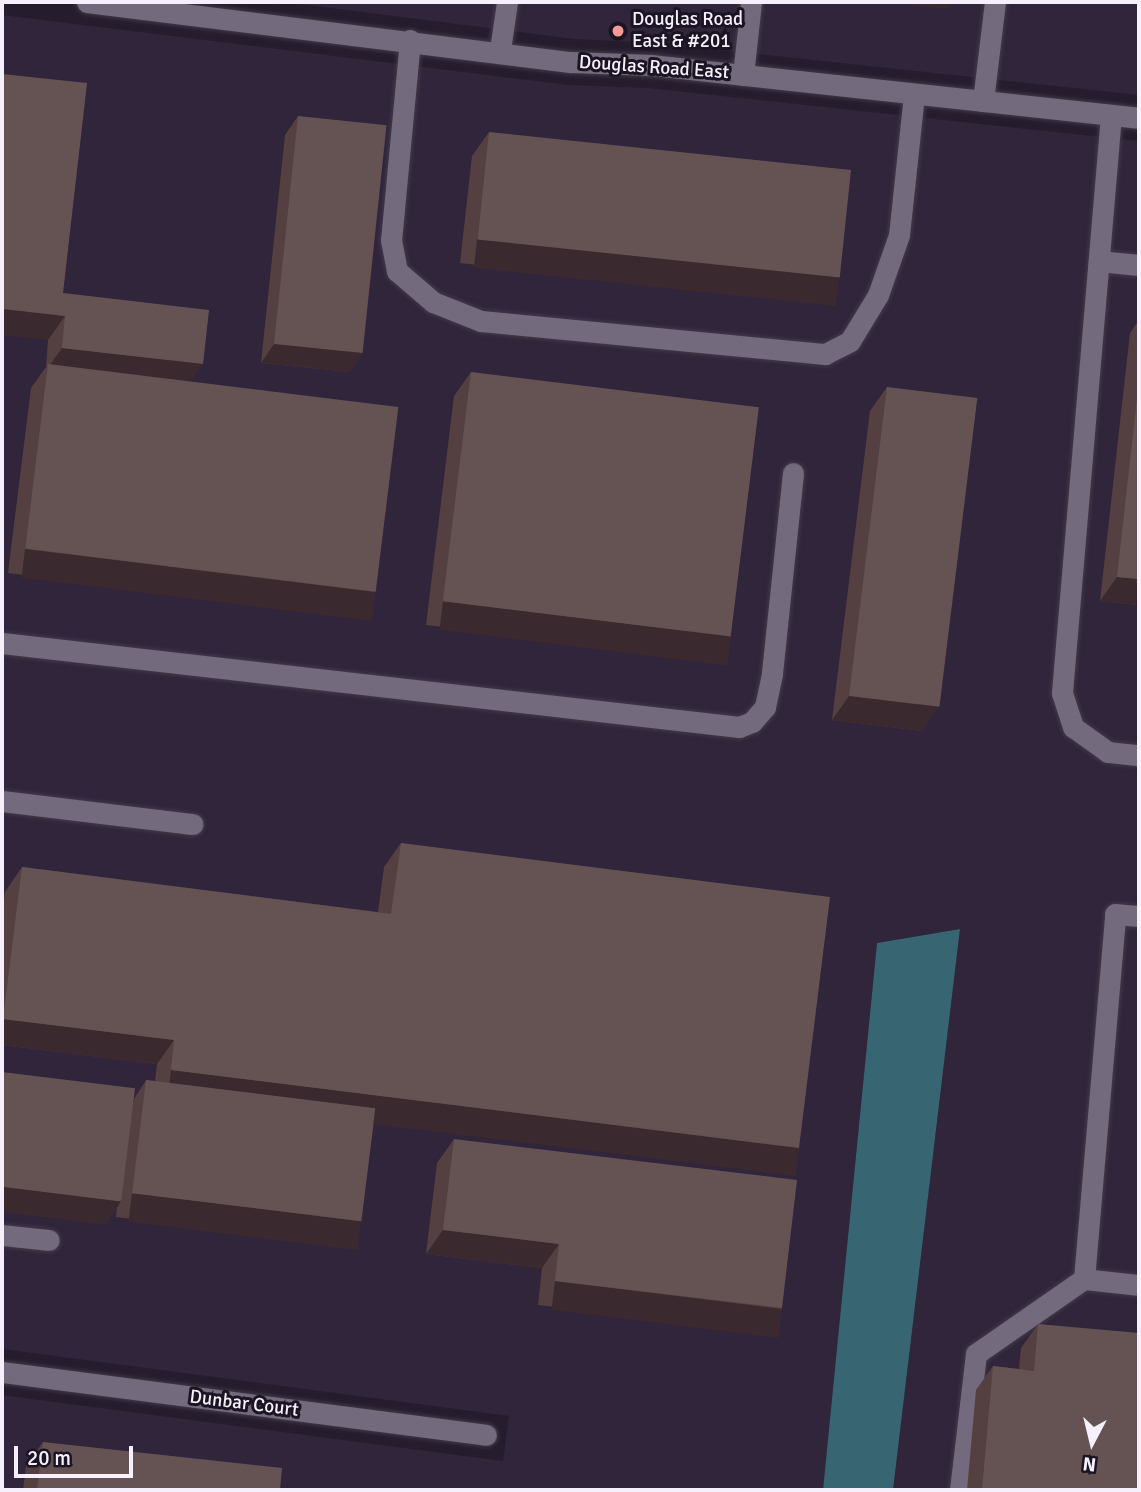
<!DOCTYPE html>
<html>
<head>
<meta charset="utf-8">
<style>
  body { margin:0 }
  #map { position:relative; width:1141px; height:1492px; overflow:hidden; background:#251d2d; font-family:Signika,sans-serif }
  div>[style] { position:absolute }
  .built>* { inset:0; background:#30253b }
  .water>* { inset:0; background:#376571 }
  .roads { filter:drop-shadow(0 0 2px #413a48) drop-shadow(0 0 2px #413a48) }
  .minor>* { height:21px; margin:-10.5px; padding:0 10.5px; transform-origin:10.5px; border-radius:10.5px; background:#736a7d }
  .wall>* { inset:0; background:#544040 }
  .shaded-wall>* { inset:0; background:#3a2a30; transform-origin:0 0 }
  .building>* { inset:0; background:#655354; transform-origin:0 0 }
  .dots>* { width:19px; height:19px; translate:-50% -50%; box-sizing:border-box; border:4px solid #1b1423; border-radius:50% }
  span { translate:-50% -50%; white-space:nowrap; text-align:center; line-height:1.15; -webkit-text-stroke:6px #1b1423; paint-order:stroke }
  .poi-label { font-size:19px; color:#f5f0fb }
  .left { translate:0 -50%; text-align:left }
  .street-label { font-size:19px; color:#f5f0fb }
  .frame { position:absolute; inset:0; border:4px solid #f5f0fb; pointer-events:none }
  .north { position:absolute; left:1057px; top:1408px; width:70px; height:70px; -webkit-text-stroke:5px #1b1423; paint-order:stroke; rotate:187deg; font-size:19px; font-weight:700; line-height:28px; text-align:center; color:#f5f0fb }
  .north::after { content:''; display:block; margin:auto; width:24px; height:32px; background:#f5f0fb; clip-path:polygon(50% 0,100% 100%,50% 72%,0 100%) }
  .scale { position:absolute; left:14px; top:1446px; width:119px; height:32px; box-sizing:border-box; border:4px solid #f5f0fb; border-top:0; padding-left:9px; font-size:21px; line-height:24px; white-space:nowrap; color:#f5f0fb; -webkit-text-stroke:5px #1b1423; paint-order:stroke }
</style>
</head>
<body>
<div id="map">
  <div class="built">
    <div style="clip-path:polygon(283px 2px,1139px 2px,1139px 95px,654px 43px,574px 39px)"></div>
    <div style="clip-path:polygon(2px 15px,569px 85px,649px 88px,1139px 141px,1139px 1490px,893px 1490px,960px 929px,877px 943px,823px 1490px,2px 1490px,2px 1395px,503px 1461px,509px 1416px,2px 1349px)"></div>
  </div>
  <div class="water">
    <div style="clip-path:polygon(960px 929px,893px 1490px,823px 1490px,877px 943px)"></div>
  </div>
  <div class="roads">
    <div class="minor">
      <div style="left:87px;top:2px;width:487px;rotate:7.1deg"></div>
      <div style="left:570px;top:62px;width:82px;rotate:2.1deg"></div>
      <div style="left:652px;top:65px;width:490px;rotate:6.2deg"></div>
      <div style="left:410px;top:40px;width:201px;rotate:95.4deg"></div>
      <div style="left:391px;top:240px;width:32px;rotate:79deg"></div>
      <div style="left:397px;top:271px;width:48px;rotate:40.7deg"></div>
      <div style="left:433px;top:302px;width:52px;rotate:21.6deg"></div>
      <div style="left:481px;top:321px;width:346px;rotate:5.5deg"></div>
      <div style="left:825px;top:354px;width:28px;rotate:-27deg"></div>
      <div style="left:850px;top:341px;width:54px;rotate:-58.7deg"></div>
      <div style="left:878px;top:295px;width:64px;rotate:-70.7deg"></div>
      <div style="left:899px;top:235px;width:142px;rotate:-83.9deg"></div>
      <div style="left:500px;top:50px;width:49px;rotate:-81.7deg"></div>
      <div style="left:743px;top:75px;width:73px;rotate:-83.7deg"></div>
      <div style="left:983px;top:101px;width:100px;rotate:-83.1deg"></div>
      <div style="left:1111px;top:115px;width:580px;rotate:94.85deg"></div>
      <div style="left:1062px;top:693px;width:36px;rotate:72deg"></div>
      <div style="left:1073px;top:727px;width:43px;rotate:35.5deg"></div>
      <div style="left:1108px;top:752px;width:31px;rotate:6deg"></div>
      <div style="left:1099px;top:261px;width:40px;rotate:5.7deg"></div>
      <div style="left:2px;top:643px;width:742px;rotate:6.5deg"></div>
      <div style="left:739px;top:727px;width:14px;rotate:-21deg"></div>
      <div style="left:752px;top:722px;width:20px;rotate:-49deg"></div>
      <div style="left:765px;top:707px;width:35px;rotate:-78deg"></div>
      <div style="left:772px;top:673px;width:201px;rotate:-84deg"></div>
      <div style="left:2px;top:801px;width:192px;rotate:6.9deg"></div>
      <div style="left:2px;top:1235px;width:47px;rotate:6.1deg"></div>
      <div style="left:1084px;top:1279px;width:55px;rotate:6.2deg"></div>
      <div style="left:2px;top:1372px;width:488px;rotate:7.4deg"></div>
      <div style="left:960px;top:1490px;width:137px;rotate:-83.3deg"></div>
      <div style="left:976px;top:1354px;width:131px;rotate:-34.8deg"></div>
      <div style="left:1084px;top:1279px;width:366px;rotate:-85.1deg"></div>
      <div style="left:1115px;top:914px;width:24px;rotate:5deg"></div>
    </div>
  </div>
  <div class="wall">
    <div style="clip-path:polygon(298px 116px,350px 372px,261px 363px,285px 135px)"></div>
    <div style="clip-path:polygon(489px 132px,822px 304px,460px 263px,472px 156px)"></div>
    <div style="clip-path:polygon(63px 293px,191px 382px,375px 592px,358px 616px,8px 573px,31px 388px,46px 367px,48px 340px)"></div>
    <div style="clip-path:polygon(1139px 320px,1139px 605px,1100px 601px,1130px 333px)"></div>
    <div style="clip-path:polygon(471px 372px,714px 660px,426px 625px,454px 396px)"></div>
    <div style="clip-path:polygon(887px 387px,922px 731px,832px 720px,870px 411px)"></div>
    <div style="clip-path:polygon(401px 843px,799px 1148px,782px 1172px,374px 1121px,361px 1220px,344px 1244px,116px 1217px,117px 1207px,105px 1225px,134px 1099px,146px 1080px,155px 1081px,157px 1064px,2px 1045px,2px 916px,5px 892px,22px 867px,378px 912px,384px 867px)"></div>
    <div style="clip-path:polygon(1139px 1127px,1139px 1152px,1137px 1152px)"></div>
    <div style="clip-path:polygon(454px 1139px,782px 1308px,765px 1332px,538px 1305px,542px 1268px,426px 1254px,437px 1163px)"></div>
    <div style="clip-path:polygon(1038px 1324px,1139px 1490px,967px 1490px,976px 1390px,993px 1366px,1019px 1369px,1021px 1348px)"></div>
    <div style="clip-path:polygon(43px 1442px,280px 1490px,23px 1490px,26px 1466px)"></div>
  </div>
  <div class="shaded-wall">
    <div style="clip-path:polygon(911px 2px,952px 2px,947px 9px,909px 5px)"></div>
    <div style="left:477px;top:239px;width:364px;height:29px;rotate:6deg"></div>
    <div style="clip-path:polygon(2px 309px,65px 316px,48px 340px,2px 335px)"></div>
    <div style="clip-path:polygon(274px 344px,363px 353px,350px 372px,261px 363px)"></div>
    <div style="clip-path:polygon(62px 348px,203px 364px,186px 388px,47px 369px)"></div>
    <div style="left:25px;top:549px;width:353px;height:29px;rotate:7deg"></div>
    <div style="clip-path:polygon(1117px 577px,1139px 579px,1139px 605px,1100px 601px)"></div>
    <div style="left:443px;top:601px;width:290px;height:29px;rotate:7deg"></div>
    <div style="clip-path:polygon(849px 696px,939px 707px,922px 731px,832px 720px)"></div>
    <div style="clip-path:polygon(3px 1019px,174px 1040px,157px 1064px,2px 1045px,2px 1021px)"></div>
    <div style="left:171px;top:1070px;width:633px;height:29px;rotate:7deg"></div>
    <div style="clip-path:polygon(2px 1186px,122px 1200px,105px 1225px,2px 1212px)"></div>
    <div style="left:132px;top:1193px;width:231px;height:29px;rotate:7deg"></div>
    <div style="clip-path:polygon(443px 1230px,559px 1244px,542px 1268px,426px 1254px)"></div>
    <div style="left:555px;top:1281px;width:229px;height:29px;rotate:7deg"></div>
  </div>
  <div class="building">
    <div style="clip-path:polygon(2px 74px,87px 83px,63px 293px,209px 310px,203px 364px,62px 348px,65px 316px,2px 309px)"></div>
    <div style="left:298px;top:116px;width:89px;height:229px;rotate:6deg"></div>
    <div style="left:489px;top:132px;width:364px;height:108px;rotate:6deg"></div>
    <div style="left:48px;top:364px;width:353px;height:186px;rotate:7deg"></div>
    <div style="left:471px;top:372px;width:290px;height:231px;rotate:7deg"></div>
    <div style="clip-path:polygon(1139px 381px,1139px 579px,1117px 577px)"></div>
    <div style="left:887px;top:387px;width:91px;height:311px;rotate:7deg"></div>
    <div style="clip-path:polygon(401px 843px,830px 897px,799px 1148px,171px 1070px,174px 1040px,3px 1019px,22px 867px,391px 914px)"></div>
    <div style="left:2px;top:1072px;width:134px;height:114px;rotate:7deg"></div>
    <div style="left:146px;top:1080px;width:231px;height:114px;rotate:7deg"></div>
    <div style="clip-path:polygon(454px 1139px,797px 1180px,782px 1308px,555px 1281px,559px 1244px,443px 1230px)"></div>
    <div style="clip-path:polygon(1038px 1324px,1139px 1333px,1139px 1490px,982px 1490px,993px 1366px,1034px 1371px)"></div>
    <div style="clip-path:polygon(43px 1442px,282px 1468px,280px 1490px,37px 1490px)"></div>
  </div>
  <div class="dots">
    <div style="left:618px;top:31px;background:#f59b97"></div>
  </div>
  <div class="poi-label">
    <span class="left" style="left:632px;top:31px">Douglas Road<br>East &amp; #201</span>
  </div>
  <div class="street-label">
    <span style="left:654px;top:68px;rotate:4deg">Douglas Road East</span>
    <span style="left:244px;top:1404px;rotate:7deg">Dunbar Court</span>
  </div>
  <div class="frame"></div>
  <div class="north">N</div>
  <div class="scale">20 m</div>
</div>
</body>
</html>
